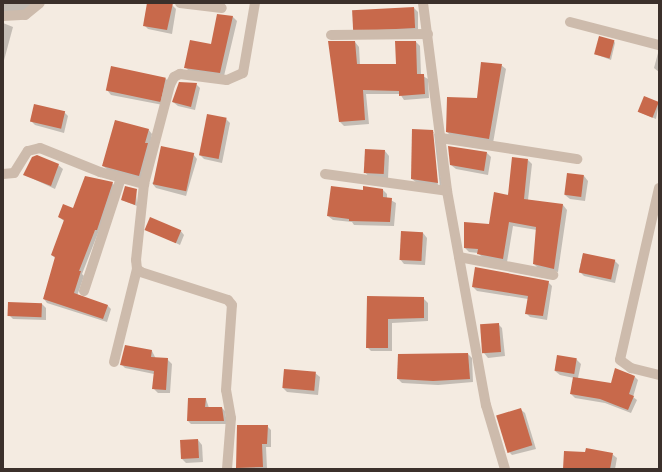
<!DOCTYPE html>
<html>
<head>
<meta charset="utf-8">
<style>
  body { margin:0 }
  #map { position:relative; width:662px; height:472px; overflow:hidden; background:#f4ebe1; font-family:Karla,sans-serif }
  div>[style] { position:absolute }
  .shadow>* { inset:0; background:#0003 }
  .building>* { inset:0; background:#c8694b; transform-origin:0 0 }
  .minor>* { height:10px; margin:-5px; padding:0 5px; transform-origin:5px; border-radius:5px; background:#cdbbac }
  span { translate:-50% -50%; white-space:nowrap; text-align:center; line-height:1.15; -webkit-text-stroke:3.5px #fbf5ee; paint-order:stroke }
  .frame { position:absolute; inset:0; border:4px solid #3b302b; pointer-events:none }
</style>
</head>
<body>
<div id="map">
  <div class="shadow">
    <div style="clip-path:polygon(3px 3px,32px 3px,30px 10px,3px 16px)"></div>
    <div style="clip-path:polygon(148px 3px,172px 5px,176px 9px,172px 34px,148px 29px,144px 25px)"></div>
    <div style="clip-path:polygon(414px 8px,418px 12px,418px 31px,357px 32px,353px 28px)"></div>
    <div style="clip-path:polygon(218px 15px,233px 17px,237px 21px,224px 76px,190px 72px,186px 68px,212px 45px)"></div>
    <div style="clip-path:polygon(3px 23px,13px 27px,3px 64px)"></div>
    <div style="clip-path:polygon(614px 41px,615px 43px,611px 60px,595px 54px)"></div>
    <div style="clip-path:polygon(355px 42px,359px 47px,360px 65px,397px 65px,416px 42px,420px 46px,421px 75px,428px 79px,429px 98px,404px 100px,400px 94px,366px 94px,369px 124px,344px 126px,340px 122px)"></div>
    <div style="clip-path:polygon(658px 53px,659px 53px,659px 72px,654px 68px)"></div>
    <div style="clip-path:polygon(501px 65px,506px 69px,493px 143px,451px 136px,447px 132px,478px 99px)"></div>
    <div style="clip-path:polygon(166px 79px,170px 83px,163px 105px,111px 95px,107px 90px)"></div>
    <div style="clip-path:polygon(196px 84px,200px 88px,195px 110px,178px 106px,173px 102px)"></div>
    <div style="clip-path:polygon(645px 98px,659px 103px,656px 119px,639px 112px)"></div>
    <div style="clip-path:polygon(64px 112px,68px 116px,64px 133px,35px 125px,31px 121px)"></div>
    <div style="clip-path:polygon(226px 119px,230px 123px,222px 163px,204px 159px,200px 155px)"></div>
    <div style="clip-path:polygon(148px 129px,152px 134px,144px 180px,108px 170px,103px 166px)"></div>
    <div style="clip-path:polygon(432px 131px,436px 135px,442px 187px,440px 187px,434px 133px,432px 133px,438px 186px,417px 183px,412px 179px)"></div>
    <div style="clip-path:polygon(385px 151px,389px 156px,388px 179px,369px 177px,365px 172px)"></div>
    <div style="clip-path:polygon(487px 153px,491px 157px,488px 175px,456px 169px,451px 165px)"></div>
    <div style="clip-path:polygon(193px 154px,197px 159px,186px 196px,156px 188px,152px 183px)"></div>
    <div style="clip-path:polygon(528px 160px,532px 164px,528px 200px,563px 205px,567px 210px,558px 272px,538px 268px,534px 264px,537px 230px,513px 226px,507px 262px,483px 258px,478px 253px,469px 252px,465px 248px,490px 225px)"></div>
    <div style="clip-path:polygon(58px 165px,63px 169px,55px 189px,25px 175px)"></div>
    <div style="clip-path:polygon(568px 174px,584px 176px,588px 181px,585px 201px,570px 199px,565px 195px)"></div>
    <div style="clip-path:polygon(112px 183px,116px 187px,82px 274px,84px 276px,77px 296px,107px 305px,111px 309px,107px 322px,47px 303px,44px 299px,56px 259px,52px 255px,64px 221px,59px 217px)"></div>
    <div style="clip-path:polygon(136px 190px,137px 206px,122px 200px)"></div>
    <div style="clip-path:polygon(383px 190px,387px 194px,387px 198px,396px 203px,394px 226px,354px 225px,352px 222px,333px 220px,328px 216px,364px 191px)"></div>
    <div style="clip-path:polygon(147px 229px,180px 230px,184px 235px,180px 245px)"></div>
    <div style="clip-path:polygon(423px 233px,427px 238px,425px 265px,404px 264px,400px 259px)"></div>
    <div style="clip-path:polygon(583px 254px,615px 261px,619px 265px,615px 283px,584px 276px,579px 271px)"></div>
    <div style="clip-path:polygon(548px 282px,552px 286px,547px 320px,530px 317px,526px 313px,528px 299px,477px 291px,473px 287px)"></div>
    <div style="clip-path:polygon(368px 297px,423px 298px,428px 303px,428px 321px,392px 323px,392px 351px,371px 351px,367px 347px)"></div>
    <div style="clip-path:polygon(42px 304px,46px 308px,46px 320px,13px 319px,9px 315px)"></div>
    <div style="clip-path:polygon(498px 324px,502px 328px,505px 356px,488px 358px,484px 353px)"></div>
    <div style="clip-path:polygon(126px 346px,152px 351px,156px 359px,167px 359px,172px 364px,170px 393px,158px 393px,153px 388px,154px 374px,125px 368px,121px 364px)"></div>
    <div style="clip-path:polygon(468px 354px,472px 358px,473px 382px,438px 385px,402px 383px,398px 379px)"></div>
    <div style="clip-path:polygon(576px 359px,581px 364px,578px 378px,612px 384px,635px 377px,638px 380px,633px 397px,637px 400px,631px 413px,605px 403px,575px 398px,571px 394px,574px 378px,560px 375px,555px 371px)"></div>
    <div style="clip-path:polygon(315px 373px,320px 377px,318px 395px,287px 392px,283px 388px)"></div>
    <div style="clip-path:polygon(189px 399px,206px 399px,209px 408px,222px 408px,225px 411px,227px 424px,191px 424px,188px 421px)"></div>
    <div style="clip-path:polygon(520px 409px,525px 413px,536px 449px,512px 455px,508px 451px)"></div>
    <div style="clip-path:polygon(267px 426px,271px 430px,271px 447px,266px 447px,267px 469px,238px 469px)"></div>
    <div style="clip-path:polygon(198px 440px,202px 445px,203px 462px,186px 463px,182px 459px)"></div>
    <div style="clip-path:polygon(612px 454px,617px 458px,615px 469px,564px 469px)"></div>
  </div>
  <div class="building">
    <div style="clip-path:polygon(147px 3px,173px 3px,167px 30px,143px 26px)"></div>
    <div style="left:414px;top:7px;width:21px;height:62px;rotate:87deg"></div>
    <div style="clip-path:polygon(217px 14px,233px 16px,220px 73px,184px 68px,190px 40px,211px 44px)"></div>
    <div style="left:599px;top:36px;width:16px;height:19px;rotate:15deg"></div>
    <div style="clip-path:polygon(328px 41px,355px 41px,357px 64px,396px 64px,395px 41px,416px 41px,417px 74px,424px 74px,425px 94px,399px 96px,399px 91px,363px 90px,365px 120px,339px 122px)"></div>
    <div style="clip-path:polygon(481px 62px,502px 64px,489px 139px,446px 132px,447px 97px,477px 98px)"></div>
    <div style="left:111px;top:66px;width:56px;height:25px;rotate:12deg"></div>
    <div style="clip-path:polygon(179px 82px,197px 83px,191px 107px,172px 102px)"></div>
    <div style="left:644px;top:96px;width:16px;height:17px;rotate:22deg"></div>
    <div style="left:34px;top:104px;width:32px;height:18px;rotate:13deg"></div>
    <div style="left:207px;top:114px;width:20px;height:42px;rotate:11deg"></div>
    <div style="clip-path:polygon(115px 120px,149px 129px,145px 143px,148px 143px,139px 176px,102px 166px)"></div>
    <div style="clip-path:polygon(412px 129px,433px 130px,438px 183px,411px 179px)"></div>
    <div style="left:161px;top:146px;width:34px;height:39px;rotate:12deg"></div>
    <div style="clip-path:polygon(448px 146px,487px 152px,484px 171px,450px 165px)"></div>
    <div style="left:365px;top:149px;width:20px;height:24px;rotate:3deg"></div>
    <div style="clip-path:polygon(37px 155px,59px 164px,51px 186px,23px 175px,32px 157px)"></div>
    <div style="clip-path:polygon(512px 157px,528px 159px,524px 199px,563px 204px,554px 269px,533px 264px,536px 227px,509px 222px,503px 259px,477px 254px,478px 249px,464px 248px,464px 222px,489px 224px,494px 192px,508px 195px)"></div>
    <div style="left:567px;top:173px;width:17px;height:22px;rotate:7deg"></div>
    <div style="clip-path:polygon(85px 176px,113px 182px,97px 230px,95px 230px,79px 271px,81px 271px,74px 293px,108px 305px,103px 319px,43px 299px,55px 257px,51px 255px,64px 220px,58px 217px,63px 204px,73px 208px)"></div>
    <div style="clip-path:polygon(125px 186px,137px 189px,135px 205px,121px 200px)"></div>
    <div style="clip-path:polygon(331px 186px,363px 190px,363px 186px,383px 189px,383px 197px,392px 198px,390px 222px,349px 221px,349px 219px,327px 216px)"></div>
    <div style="left:150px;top:217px;width:34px;height:14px;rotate:23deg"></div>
    <div style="left:401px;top:231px;width:22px;height:29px;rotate:3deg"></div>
    <div style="left:583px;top:253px;width:33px;height:20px;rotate:12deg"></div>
    <div style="clip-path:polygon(475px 267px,549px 281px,543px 316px,525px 314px,528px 296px,472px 287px)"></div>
    <div style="clip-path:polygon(367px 296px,424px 297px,424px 318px,388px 319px,388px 348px,366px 348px)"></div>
    <div style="left:8px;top:302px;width:34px;height:14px;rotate:2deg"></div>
    <div style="left:499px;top:323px;width:29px;height:19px;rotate:86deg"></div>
    <div style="clip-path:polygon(125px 345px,152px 350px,151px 357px,168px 358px,166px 390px,152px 389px,154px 371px,120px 365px)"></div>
    <div style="clip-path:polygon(468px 353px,470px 379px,433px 381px,397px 379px,398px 354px)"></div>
    <div style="left:557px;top:355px;width:20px;height:16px;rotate:9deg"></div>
    <div style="clip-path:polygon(615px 368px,635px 376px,629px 394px,634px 396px,628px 410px,600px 399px,570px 394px,573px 377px,611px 383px)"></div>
    <div style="left:284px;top:369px;width:32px;height:19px;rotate:5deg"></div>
    <div style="clip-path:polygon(188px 398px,206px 398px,205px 407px,222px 407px,224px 421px,187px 421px)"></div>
    <div style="left:521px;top:408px;width:39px;height:26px;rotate:73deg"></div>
    <div style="clip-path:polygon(237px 425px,268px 425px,267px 444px,262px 444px,263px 467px,236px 468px)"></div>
    <div style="left:198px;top:439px;width:19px;height:18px;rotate:87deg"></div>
    <div style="clip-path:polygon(586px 448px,613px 453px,610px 469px,563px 469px,564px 451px,585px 452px)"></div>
  </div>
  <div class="minor">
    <div style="left:180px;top:3px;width:42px;rotate:6.8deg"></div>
    <div style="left:423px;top:3px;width:190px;rotate:82.7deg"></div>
    <div style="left:447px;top:191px;width:218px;rotate:79.7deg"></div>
    <div style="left:486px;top:405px;width:67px;rotate:73.5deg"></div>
    <div style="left:3px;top:16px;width:22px;rotate:-3deg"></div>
    <div style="left:25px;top:15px;width:19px;rotate:-39deg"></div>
    <div style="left:570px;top:22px;width:92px;rotate:14.5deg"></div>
    <div style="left:331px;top:35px;width:97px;rotate:-0.6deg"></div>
    <div style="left:441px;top:138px;width:138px;rotate:8.8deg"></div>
    <div style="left:3px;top:174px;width:11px;rotate:-5deg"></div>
    <div style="left:14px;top:173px;width:26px;rotate:-58deg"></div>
    <div style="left:28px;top:151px;width:12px;rotate:-14deg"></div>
    <div style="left:40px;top:148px;width:65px;rotate:21.8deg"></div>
    <div style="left:100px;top:172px;width:46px;rotate:15.3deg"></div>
    <div style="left:325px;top:174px;width:123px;rotate:7.9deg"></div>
    <div style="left:659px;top:188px;width:176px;rotate:102.8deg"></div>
    <div style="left:620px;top:360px;width:14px;rotate:36deg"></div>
    <div style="left:631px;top:368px;width:29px;rotate:14deg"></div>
    <div style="left:459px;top:257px;width:96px;rotate:10.8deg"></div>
    <div style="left:84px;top:291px;width:119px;rotate:-71.9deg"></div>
    <div style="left:114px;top:362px;width:96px;rotate:-76.1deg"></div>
    <div style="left:227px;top:469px;width:51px;rotate:-85.5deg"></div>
    <div style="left:231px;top:418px;width:28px;rotate:-100deg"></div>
    <div style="left:226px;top:390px;width:85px;rotate:-86deg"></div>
    <div style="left:232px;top:305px;width:6px;rotate:-129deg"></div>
    <div style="left:228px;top:300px;width:91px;rotate:-162.2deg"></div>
    <div style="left:141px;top:272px;width:5px;rotate:-143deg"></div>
    <div style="left:137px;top:269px;width:9px;rotate:-96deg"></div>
    <div style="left:136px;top:260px;width:76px;rotate:-84deg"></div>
    <div style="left:144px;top:184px;width:102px;rotate:-75.3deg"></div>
    <div style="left:170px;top:85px;width:9px;rotate:-63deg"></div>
    <div style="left:174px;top:77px;width:7px;rotate:-27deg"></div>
    <div style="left:180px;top:74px;width:47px;rotate:7.3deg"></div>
    <div style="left:227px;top:80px;width:17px;rotate:-24deg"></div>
    <div style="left:243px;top:73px;width:71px;rotate:-80.3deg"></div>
  </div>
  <div class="frame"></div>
</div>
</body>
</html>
